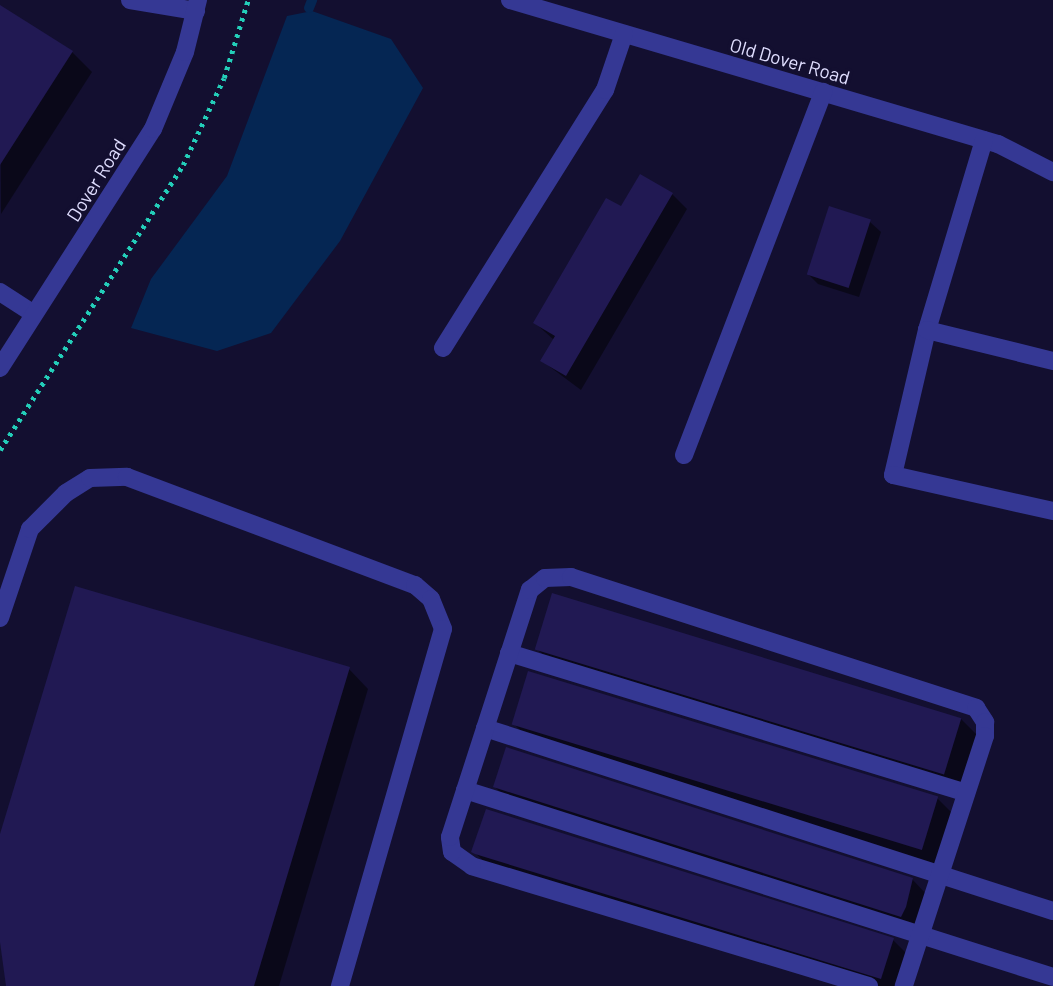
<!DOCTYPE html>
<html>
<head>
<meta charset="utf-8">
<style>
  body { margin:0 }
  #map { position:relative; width:1053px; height:986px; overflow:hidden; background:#130f30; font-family:Barlow,sans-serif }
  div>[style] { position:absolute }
  .water>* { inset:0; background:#052653 }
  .shadow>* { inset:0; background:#0007 }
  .stream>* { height:10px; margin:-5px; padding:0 5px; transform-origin:5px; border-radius:5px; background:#052653 }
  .building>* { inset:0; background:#211953; transform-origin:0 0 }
  .path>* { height:4.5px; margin-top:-2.25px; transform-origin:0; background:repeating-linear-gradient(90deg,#23ceb9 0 3.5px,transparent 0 8.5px) }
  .minor>* { height:18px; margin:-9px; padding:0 9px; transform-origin:9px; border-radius:9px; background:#353894 }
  span { translate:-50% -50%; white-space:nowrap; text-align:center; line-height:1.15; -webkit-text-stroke:7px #130f30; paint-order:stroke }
  .street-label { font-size:19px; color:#e0deff }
</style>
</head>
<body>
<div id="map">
  <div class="water">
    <div style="clip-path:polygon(312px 11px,391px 39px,423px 88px,340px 241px,271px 333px,217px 351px,131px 328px,151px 279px,227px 176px,287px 16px)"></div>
  </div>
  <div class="shadow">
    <div style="clip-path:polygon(0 7px,72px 52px,92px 72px,1px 214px)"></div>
    <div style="clip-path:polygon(672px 194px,687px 209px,581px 390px,542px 361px,554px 340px,535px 323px,622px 209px)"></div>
    <div style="clip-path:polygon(870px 222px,881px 232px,859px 297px,818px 284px,808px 274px)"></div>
    <div style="clip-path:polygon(537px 649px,961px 719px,981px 739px,964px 793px,557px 668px)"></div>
    <div style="clip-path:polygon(349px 669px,368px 689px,279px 986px,8px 986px,0 929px,0 840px)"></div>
    <div style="clip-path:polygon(530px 673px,937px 798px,957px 818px,939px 875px,534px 744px,514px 724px)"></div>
    <div style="clip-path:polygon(495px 787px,912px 879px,927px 895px,916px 931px,510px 802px)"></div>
    <div style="clip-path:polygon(473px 851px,893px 940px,913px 960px,905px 986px,863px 986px,494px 871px)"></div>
  </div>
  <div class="stream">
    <div style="left:309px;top:8px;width:9px;rotate:-69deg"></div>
  </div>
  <div class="building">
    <div style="clip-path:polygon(0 5px,73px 51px,0 165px)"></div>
    <div style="clip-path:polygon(640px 174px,673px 193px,566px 376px,540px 361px,555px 336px,533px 323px,606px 198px,621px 206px)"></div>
    <div style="left:829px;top:206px;width:44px;height:72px;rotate:18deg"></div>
    <div style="clip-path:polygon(75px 586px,350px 667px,254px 986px,6px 986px,0 942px,0 834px)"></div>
    <div style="left:552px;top:593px;width:428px;height:59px;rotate:17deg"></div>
    <div style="left:528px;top:671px;width:429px;height:56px;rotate:17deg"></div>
    <div style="clip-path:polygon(506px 747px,913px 878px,906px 907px,901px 917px,493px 787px)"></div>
    <div style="clip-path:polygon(486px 809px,894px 938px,881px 979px,475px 854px,471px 852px)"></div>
  </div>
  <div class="path">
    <div style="left:0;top:450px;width:339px;rotate:-57.3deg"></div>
    <div style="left:183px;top:165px;width:96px;rotate:-64.8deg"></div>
    <div style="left:224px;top:78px;width:82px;rotate:-72.9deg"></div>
  </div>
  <div class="minor">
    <div style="left:130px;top:0;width:67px;rotate:9.5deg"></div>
    <div style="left:510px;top:0;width:509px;rotate:16.44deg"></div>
    <div style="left:998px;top:144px;width:62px;rotate:27deg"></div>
    <div style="left:984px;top:140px;width:198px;rotate:106.7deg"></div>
    <div style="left:927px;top:330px;width:149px;rotate:103.2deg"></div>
    <div style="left:893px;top:475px;width:164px;rotate:12.7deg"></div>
    <div style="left:0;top:292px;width:40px;rotate:32.9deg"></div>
    <div style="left:927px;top:330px;width:130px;rotate:13.8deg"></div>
    <div style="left:443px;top:348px;width:305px;rotate:-57.9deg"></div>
    <div style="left:605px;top:90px;width:59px;rotate:-71.3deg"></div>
    <div style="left:0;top:368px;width:284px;rotate:-57.4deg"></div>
    <div style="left:153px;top:129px;width:83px;rotate:-67.4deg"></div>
    <div style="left:185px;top:52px;width:54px;rotate:-76deg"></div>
    <div style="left:684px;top:455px;width:389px;rotate:-69deg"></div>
    <div style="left:0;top:618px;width:94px;rotate:-71.4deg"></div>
    <div style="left:30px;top:529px;width:51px;rotate:-45deg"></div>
    <div style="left:66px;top:493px;width:28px;rotate:-32deg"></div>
    <div style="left:90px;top:478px;width:37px;rotate:-2deg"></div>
    <div style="left:127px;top:477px;width:308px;rotate:20.6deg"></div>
    <div style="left:415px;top:585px;width:21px;rotate:41deg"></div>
    <div style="left:431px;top:599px;width:32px;rotate:68deg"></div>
    <div style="left:443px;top:629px;width:372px;rotate:106.1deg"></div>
    <div style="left:509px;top:653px;width:478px;rotate:17deg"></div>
    <div style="left:485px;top:728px;width:597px;rotate:17.86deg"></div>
    <div style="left:465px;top:790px;width:617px;rotate:17.64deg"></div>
    <div style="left:869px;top:986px;width:415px;rotate:-163.2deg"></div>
    <div style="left:472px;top:866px;width:24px;rotate:-145deg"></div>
    <div style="left:452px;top:852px;width:15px;rotate:-98deg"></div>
    <div style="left:450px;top:837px;width:260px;rotate:-72.1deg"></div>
    <div style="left:530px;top:590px;width:19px;rotate:-39deg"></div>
    <div style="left:545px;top:578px;width:26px;rotate:-2deg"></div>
    <div style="left:571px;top:577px;width:426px;rotate:17.9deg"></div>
    <div style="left:976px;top:708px;width:17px;rotate:57deg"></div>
    <div style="left:985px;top:722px;width:14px;rotate:90deg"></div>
    <div style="left:985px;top:736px;width:263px;rotate:108deg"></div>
  </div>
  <div class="street-label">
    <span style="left:790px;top:61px;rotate:16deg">Old Dover Road</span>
    <span style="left:96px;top:180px;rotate:-58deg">Dover Road</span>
  </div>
</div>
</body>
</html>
